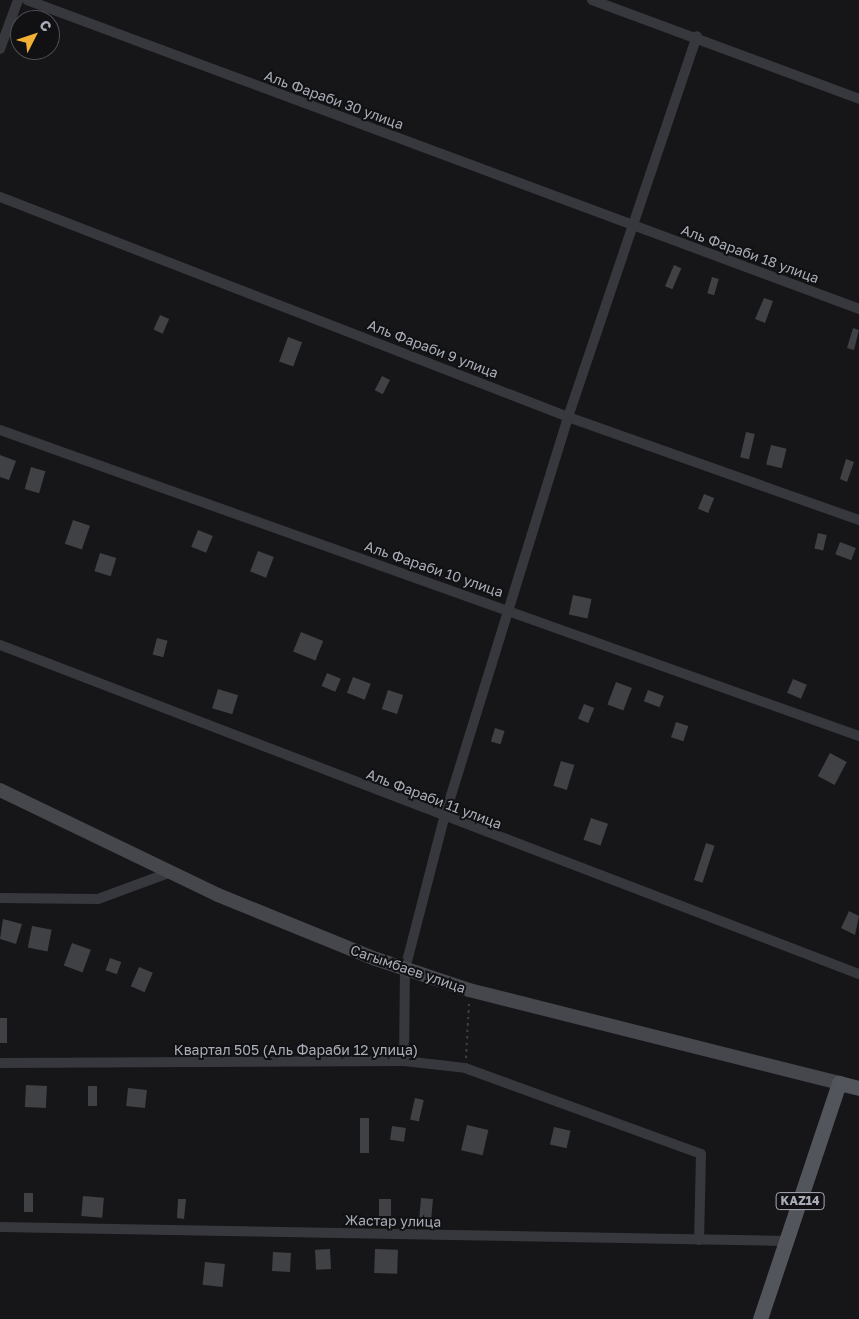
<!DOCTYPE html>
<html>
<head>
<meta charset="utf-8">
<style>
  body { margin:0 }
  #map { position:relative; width:859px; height:1319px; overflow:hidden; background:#161618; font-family:"Golos Text",sans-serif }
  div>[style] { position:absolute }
  .building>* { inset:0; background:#404145; transform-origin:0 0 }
  .path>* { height:2px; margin-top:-1px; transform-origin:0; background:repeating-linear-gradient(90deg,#3d3f44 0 2.5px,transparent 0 6.5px) }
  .street>* { height:10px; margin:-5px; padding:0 5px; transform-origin:5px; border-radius:5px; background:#37383d }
  .secondary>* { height:14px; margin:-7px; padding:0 7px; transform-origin:7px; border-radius:7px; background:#45474d }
  .primary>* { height:15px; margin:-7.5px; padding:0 7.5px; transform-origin:7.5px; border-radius:7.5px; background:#53555c }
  span { translate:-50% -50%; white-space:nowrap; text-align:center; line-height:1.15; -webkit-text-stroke:4px #111113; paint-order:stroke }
  .shield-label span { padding:1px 4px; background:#111113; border:1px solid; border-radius:4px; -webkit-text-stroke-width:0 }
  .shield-label { font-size:12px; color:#a8adb8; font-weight:700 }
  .street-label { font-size:14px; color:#a8adb8 }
  .north { position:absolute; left:10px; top:10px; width:50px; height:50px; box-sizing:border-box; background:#111113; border:1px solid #4d4f55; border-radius:50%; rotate:49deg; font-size:14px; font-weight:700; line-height:20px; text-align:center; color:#a8adb8 }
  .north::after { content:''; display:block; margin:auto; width:18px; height:22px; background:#f2b134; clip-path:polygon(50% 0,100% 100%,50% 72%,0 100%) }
</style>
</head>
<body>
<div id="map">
  <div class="building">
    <div style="left:674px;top:265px;width:8px;height:23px;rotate:23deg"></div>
    <div style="left:712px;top:277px;width:7px;height:17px;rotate:16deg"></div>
    <div style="clip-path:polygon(764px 298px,773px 301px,765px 323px,755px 319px)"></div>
    <div style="left:160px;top:315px;width:10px;height:16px;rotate:24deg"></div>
    <div style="clip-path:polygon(853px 328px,859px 330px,854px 350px,847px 348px)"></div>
    <div style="left:288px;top:337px;width:15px;height:26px;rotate:20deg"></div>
    <div style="left:382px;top:376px;width:9px;height:16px;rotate:27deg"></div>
    <div style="left:746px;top:432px;width:9px;height:26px;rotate:13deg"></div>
    <div style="left:771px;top:445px;width:16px;height:20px;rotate:14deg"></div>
    <div style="clip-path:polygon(0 455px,16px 461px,9px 480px,0 477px)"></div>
    <div style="clip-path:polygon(846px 459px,854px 462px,847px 482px,840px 479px)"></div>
    <div style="left:31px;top:467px;width:15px;height:23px;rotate:16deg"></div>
    <div style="left:704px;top:494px;width:11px;height:16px;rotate:22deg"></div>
    <div style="left:73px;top:520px;width:18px;height:25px;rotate:19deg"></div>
    <div style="left:198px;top:530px;width:16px;height:18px;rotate:22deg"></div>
    <div style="left:818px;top:533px;width:9px;height:16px;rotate:13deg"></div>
    <div style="left:840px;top:542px;width:17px;height:13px;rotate:21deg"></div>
    <div style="left:258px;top:551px;width:17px;height:22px;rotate:21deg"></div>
    <div style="left:100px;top:553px;width:17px;height:19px;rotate:17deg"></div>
    <div style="left:573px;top:595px;width:19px;height:20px;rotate:12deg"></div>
    <div style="left:301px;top:632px;width:24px;height:21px;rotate:22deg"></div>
    <div style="left:157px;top:638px;width:11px;height:17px;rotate:15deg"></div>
    <div style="left:327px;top:673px;width:15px;height:14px;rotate:23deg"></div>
    <div style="left:353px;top:677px;width:19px;height:17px;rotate:21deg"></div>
    <div style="left:793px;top:679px;width:15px;height:15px;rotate:23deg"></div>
    <div style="left:616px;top:682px;width:17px;height:24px;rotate:21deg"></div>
    <div style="left:218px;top:689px;width:21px;height:20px;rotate:17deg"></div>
    <div style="left:388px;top:690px;width:16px;height:20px;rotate:18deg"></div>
    <div style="left:648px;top:690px;width:17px;height:12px;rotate:21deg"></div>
    <div style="left:584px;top:704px;width:11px;height:16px;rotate:22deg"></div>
    <div style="left:676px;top:722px;width:13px;height:16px;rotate:18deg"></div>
    <div style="left:495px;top:728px;width:10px;height:14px;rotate:17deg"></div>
    <div style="left:830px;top:753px;width:19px;height:26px;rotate:28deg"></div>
    <div style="left:561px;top:761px;width:14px;height:26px;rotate:17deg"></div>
    <div style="left:591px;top:818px;width:18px;height:23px;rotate:19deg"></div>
    <div style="left:706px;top:843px;width:9px;height:39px;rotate:18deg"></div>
    <div style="clip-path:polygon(849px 911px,859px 916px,855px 935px,841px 928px)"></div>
    <div style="clip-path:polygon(3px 919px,22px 924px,16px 944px,0 939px)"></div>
    <div style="left:32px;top:926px;width:20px;height:22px;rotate:11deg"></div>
    <div style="left:72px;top:943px;width:20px;height:24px;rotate:20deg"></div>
    <div style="left:110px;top:958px;width:12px;height:13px;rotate:20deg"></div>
    <div style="left:139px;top:967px;width:15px;height:21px;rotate:23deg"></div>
    <div style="left:0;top:1018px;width:7px;height:25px"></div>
    <div style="left:26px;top:1085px;width:21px;height:22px;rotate:3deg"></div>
    <div style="left:88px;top:1086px;width:9px;height:20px"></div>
    <div style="left:128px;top:1088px;width:19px;height:18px;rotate:6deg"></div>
    <div style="left:415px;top:1098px;width:9px;height:22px;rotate:13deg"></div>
    <div style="left:360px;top:1118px;width:9px;height:35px"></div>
    <div style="left:467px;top:1125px;width:22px;height:26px;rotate:13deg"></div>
    <div style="left:392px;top:1126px;width:14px;height:14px;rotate:8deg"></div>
    <div style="left:554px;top:1127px;width:17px;height:18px;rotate:13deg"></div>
    <div style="left:24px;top:1193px;width:9px;height:19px"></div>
    <div style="left:83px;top:1196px;width:21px;height:20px;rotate:5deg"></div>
    <div style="left:421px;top:1198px;width:12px;height:24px;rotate:5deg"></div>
    <div style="clip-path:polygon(178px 1199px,186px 1199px,184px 1219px,177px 1218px)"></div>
    <div style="left:379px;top:1199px;width:12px;height:17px"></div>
    <div style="left:330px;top:1249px;width:20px;height:15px;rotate:87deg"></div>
    <div style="left:375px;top:1249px;width:23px;height:24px;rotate:2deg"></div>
    <div style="left:273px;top:1252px;width:18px;height:19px;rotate:3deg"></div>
    <div style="left:205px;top:1262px;width:20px;height:23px;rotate:6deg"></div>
  </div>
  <div class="path">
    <div style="left:466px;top:1058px;width:55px;rotate:-86.9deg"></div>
  </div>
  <div class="street">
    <div style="left:27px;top:0;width:888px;rotate:20.37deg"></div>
    <div style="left:592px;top:0;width:285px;rotate:20.3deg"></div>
    <div style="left:0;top:49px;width:52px;rotate:-69.8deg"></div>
    <div style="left:0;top:197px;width:609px;rotate:21.17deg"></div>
    <div style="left:568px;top:417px;width:309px;rotate:19.5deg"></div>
    <div style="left:0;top:430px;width:912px;rotate:19.61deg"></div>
    <div style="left:0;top:645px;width:920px;rotate:20.96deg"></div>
    <div style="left:0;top:898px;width:98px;rotate:0.6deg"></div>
    <div style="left:98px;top:899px;width:78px;rotate:-20.3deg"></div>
    <div style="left:404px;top:1061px;width:92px;rotate:-89.4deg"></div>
    <div style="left:405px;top:969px;width:156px;rotate:-75.5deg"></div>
    <div style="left:444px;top:818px;width:420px;rotate:-72.8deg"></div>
    <div style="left:568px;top:417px;width:402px;rotate:-71.3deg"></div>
    <div style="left:0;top:1063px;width:404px;rotate:-0.3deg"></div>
    <div style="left:404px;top:1061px;width:61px;rotate:6.5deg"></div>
    <div style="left:465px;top:1068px;width:251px;rotate:20deg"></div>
    <div style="left:701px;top:1154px;width:86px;rotate:91.3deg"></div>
    <div style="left:0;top:1227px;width:786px;rotate:1.02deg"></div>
  </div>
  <div class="secondary">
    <div style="left:0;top:790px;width:242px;rotate:25.7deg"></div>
    <div style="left:218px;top:895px;width:170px;rotate:22.1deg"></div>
    <div style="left:376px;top:959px;width:98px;rotate:18.4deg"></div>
    <div style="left:469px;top:990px;width:382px;rotate:14.1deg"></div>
  </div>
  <div class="primary">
    <div style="left:760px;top:1319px;width:249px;rotate:-71.5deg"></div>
    <div style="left:839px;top:1083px;width:21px;rotate:14deg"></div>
  </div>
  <div class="shield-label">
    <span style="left:800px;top:1201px">KAZ14</span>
  </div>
  <div class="street-label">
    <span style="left:334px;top:100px;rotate:20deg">Аль Фараби 30 улица</span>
    <span style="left:750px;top:254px;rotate:20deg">Аль Фараби 18 улица</span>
    <span style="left:433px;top:349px;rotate:21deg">Аль Фараби 9 улица</span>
    <span style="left:434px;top:569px;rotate:19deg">Аль Фараби 10 улица</span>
    <span style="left:434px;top:799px;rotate:21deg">Аль Фараби 11 улица</span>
    <span style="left:408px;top:969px;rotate:19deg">Сагымбаев улица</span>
    <span style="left:296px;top:1050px">Квартал 505 (Аль Фараби 12 улица)</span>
    <span style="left:393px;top:1221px;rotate:1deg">Жастар улица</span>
  </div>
  <div class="north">С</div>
</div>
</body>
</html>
